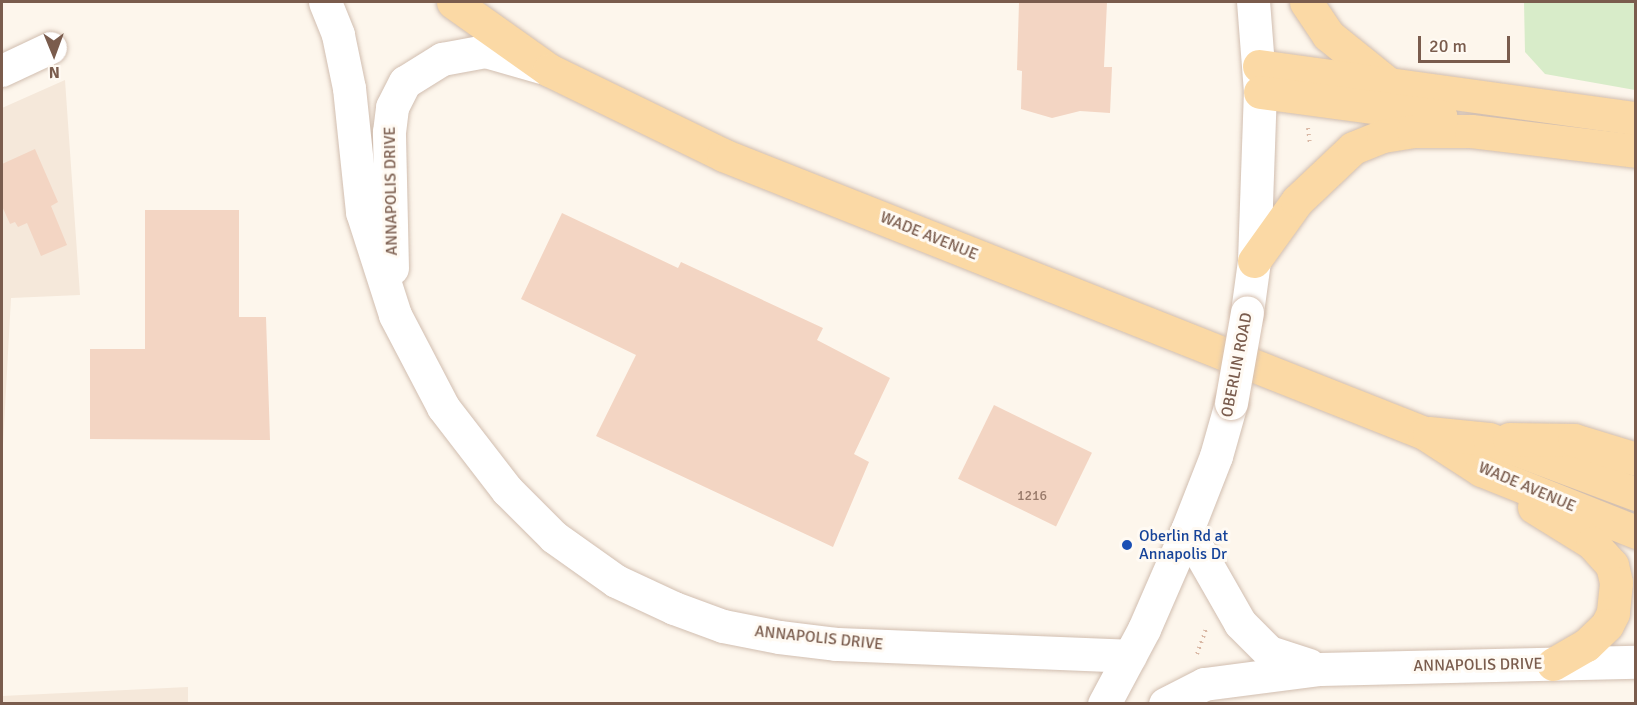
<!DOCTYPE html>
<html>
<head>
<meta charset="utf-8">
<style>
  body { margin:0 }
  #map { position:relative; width:1637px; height:705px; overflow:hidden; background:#fdf6ec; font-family:Signika,sans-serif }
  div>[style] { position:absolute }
  .residential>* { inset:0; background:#f5e8da }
  .green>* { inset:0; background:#d8ecc9 }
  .building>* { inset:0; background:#f3d5c3; transform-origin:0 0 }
  .path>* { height:4px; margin-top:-2px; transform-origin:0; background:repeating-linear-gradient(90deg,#d9b8a5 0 1.5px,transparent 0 6px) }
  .roads { filter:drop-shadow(0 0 2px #d1beb0) drop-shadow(0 0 2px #d1beb0) }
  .minor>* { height:32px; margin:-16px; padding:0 16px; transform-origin:16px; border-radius:16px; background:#fff }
  .secondary>* { height:33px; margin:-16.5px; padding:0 16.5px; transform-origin:16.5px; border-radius:16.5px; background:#fff }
  .primary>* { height:33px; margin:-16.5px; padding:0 16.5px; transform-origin:16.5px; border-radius:16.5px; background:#fbd9a5 }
  .bridges { filter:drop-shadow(0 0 2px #d6c0b0) drop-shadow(0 0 2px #d6c0b0) }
  .secondary-bridge>* { height:33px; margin:-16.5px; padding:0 16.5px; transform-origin:16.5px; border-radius:16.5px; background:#fff }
  .dots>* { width:16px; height:16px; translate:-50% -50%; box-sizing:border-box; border:3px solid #fffaf3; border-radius:50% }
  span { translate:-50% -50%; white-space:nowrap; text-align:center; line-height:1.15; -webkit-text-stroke:6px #fffaf3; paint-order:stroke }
  .number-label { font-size:14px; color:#987a6a }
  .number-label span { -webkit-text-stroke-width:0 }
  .street-label { font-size:16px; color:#7a5c4d }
  .transit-label { font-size:16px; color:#164399 }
  .left { translate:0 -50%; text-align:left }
  .frame { position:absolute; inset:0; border:3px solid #7a5c4d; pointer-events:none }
  .north { position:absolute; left:24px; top:24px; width:60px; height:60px; -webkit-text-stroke:4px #fffaf3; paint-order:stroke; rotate:179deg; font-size:16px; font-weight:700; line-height:24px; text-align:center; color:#7a5c4d }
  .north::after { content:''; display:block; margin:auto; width:21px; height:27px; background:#7a5c4d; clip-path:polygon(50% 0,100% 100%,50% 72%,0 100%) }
  .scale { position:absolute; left:1418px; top:36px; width:92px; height:27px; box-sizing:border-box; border:3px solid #7a5c4d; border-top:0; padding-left:8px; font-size:18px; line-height:21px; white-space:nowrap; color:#7a5c4d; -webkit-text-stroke:4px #fffaf3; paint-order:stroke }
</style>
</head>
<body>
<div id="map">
  <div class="residential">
    <div style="clip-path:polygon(65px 80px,80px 295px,11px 298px,2px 463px,2px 108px)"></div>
    <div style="clip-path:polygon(188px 687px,188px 703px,2px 703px,2px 696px)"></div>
  </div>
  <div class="green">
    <div style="clip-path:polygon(1524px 2px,1635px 2px,1635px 90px,1545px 74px,1525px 52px)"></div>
  </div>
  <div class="building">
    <div style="clip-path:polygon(1019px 2px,1107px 2px,1104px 67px,1112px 67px,1110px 113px,1080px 111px,1052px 118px,1021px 109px,1022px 71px,1017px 70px)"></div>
    <div style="clip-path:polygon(35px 149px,58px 202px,51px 206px,67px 245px,41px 256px,27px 223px,18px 227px,15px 222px,10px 224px,2px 206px,2px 164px)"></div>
    <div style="clip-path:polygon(145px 210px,239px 210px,239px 317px,266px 317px,270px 440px,90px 439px,90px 349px,145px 349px)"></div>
    <div style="clip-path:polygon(562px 213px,678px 268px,681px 262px,823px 328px,817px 340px,890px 378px,854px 454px,869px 462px,833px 547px,596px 436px,636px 355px,521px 299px)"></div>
    <div style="left:994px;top:405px;width:109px;height:82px;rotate:26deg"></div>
  </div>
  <div class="path">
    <div style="left:1308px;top:128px;width:17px;rotate:83deg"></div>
    <div style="left:1197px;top:654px;width:29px;rotate:-70deg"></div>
  </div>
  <div class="roads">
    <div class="minor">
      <div style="left:2px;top:71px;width:54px;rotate:-25.1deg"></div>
    </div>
    <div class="secondary">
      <div style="left:325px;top:2px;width:35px;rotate:68deg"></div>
      <div style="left:338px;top:35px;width:54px;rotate:78.3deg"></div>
      <div style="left:349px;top:88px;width:125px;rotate:84deg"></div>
      <div style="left:362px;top:212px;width:108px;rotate:72.2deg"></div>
      <div style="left:395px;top:315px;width:104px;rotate:62.4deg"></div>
      <div style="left:443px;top:407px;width:105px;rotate:52.4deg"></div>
      <div style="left:507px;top:490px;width:66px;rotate:45deg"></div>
      <div style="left:554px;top:537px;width:76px;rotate:35.4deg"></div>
      <div style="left:616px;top:581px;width:64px;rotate:25deg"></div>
      <div style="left:674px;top:608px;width:52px;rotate:20.2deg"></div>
      <div style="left:723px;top:626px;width:57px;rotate:11.1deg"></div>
      <div style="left:779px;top:637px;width:57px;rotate:7deg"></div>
      <div style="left:836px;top:644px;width:294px;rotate:2.3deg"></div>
      <div style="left:392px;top:268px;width:136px;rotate:-91.3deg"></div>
      <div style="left:389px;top:132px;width:25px;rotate:-83deg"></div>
      <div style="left:392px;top:107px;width:28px;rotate:-63deg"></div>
      <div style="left:405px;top:82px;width:44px;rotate:-31.9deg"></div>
      <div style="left:442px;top:59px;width:44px;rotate:-10.5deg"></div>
      <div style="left:485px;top:51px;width:58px;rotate:15.9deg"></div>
      <div style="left:1247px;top:312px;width:51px;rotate:-82.2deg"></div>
      <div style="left:1254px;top:261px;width:169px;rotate:-88deg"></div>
      <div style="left:1260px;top:92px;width:90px;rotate:-94.4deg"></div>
      <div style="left:1187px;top:530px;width:107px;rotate:60.3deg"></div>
      <div style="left:1240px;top:623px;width:41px;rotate:45deg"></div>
      <div style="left:1269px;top:652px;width:42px;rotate:18deg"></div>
      <div style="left:1104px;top:704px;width:85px;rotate:-61.9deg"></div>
      <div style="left:1144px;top:629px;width:108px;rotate:-66.5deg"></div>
      <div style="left:1187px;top:530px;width:79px;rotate:-68.6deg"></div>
      <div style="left:1216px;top:456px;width:55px;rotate:-74.2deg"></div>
      <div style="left:1165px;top:704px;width:44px;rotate:-27.1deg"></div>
      <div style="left:1204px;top:684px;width:117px;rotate:-7.4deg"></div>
      <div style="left:1320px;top:669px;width:316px;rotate:-1.3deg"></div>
    </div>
    <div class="primary">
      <div style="left:453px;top:2px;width:118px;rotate:35.3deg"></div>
      <div style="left:549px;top:70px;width:194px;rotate:26deg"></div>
      <div style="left:723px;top:155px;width:754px;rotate:21.63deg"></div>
      <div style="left:1424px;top:433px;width:68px;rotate:33deg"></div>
      <div style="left:1481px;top:470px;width:167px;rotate:21.8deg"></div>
      <div style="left:1306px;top:2px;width:40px;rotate:56deg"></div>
      <div style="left:1328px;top:35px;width:73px;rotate:38.9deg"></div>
      <div style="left:1259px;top:66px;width:381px;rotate:7.9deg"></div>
      <div style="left:1260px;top:92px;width:182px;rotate:7.6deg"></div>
      <div style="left:1254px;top:261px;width:74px;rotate:-54.4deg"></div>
      <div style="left:1297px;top:201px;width:77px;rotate:-43.4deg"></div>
      <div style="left:1353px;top:148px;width:32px;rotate:-22deg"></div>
      <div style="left:1383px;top:136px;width:30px;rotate:-9deg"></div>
      <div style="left:1413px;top:131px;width:58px"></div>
      <div style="left:1471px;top:131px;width:166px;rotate:6.9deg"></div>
      <div style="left:1429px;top:433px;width:60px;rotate:5.7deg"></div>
      <div style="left:1489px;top:439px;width:157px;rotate:20.5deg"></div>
      <div style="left:1509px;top:439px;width:65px;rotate:0.9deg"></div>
      <div style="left:1574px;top:440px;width:65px;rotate:17deg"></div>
      <div style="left:1534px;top:507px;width:68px;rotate:31.8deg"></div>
      <div style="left:1592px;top:543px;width:30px;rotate:48deg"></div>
      <div style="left:1612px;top:565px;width:18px;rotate:77deg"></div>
      <div style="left:1616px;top:583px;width:30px;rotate:96deg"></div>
      <div style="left:1613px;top:613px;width:13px;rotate:117deg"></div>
      <div style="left:1607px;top:625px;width:29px;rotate:136deg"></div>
      <div style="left:1586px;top:645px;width:38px;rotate:150deg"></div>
    </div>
  </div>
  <div class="bridges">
    <div class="secondary-bridge">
      <div style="left:1231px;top:403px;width:92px;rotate:-80deg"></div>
    </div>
  </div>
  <div class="dots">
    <div style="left:1127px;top:545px;background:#1a4fb4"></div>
  </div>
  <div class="number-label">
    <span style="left:1032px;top:496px">1216</span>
  </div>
  <div class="street-label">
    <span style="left:391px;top:191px;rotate:-91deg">ANNAPOLIS DRIVE</span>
    <span style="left:929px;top:236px;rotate:22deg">WADE AVENUE</span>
    <span style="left:1237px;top:365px;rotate:-79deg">OBERLIN ROAD</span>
    <span style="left:1527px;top:487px;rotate:23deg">WADE AVENUE</span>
    <span style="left:819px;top:638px;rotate:6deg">ANNAPOLIS DRIVE</span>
    <span style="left:1478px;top:665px;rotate:-1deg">ANNAPOLIS DRIVE</span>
  </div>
  <div class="transit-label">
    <span class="left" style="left:1139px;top:545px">Oberlin Rd at<br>Annapolis Dr</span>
  </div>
  <div class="frame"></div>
  <div class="north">N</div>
  <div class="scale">20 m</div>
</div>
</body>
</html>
